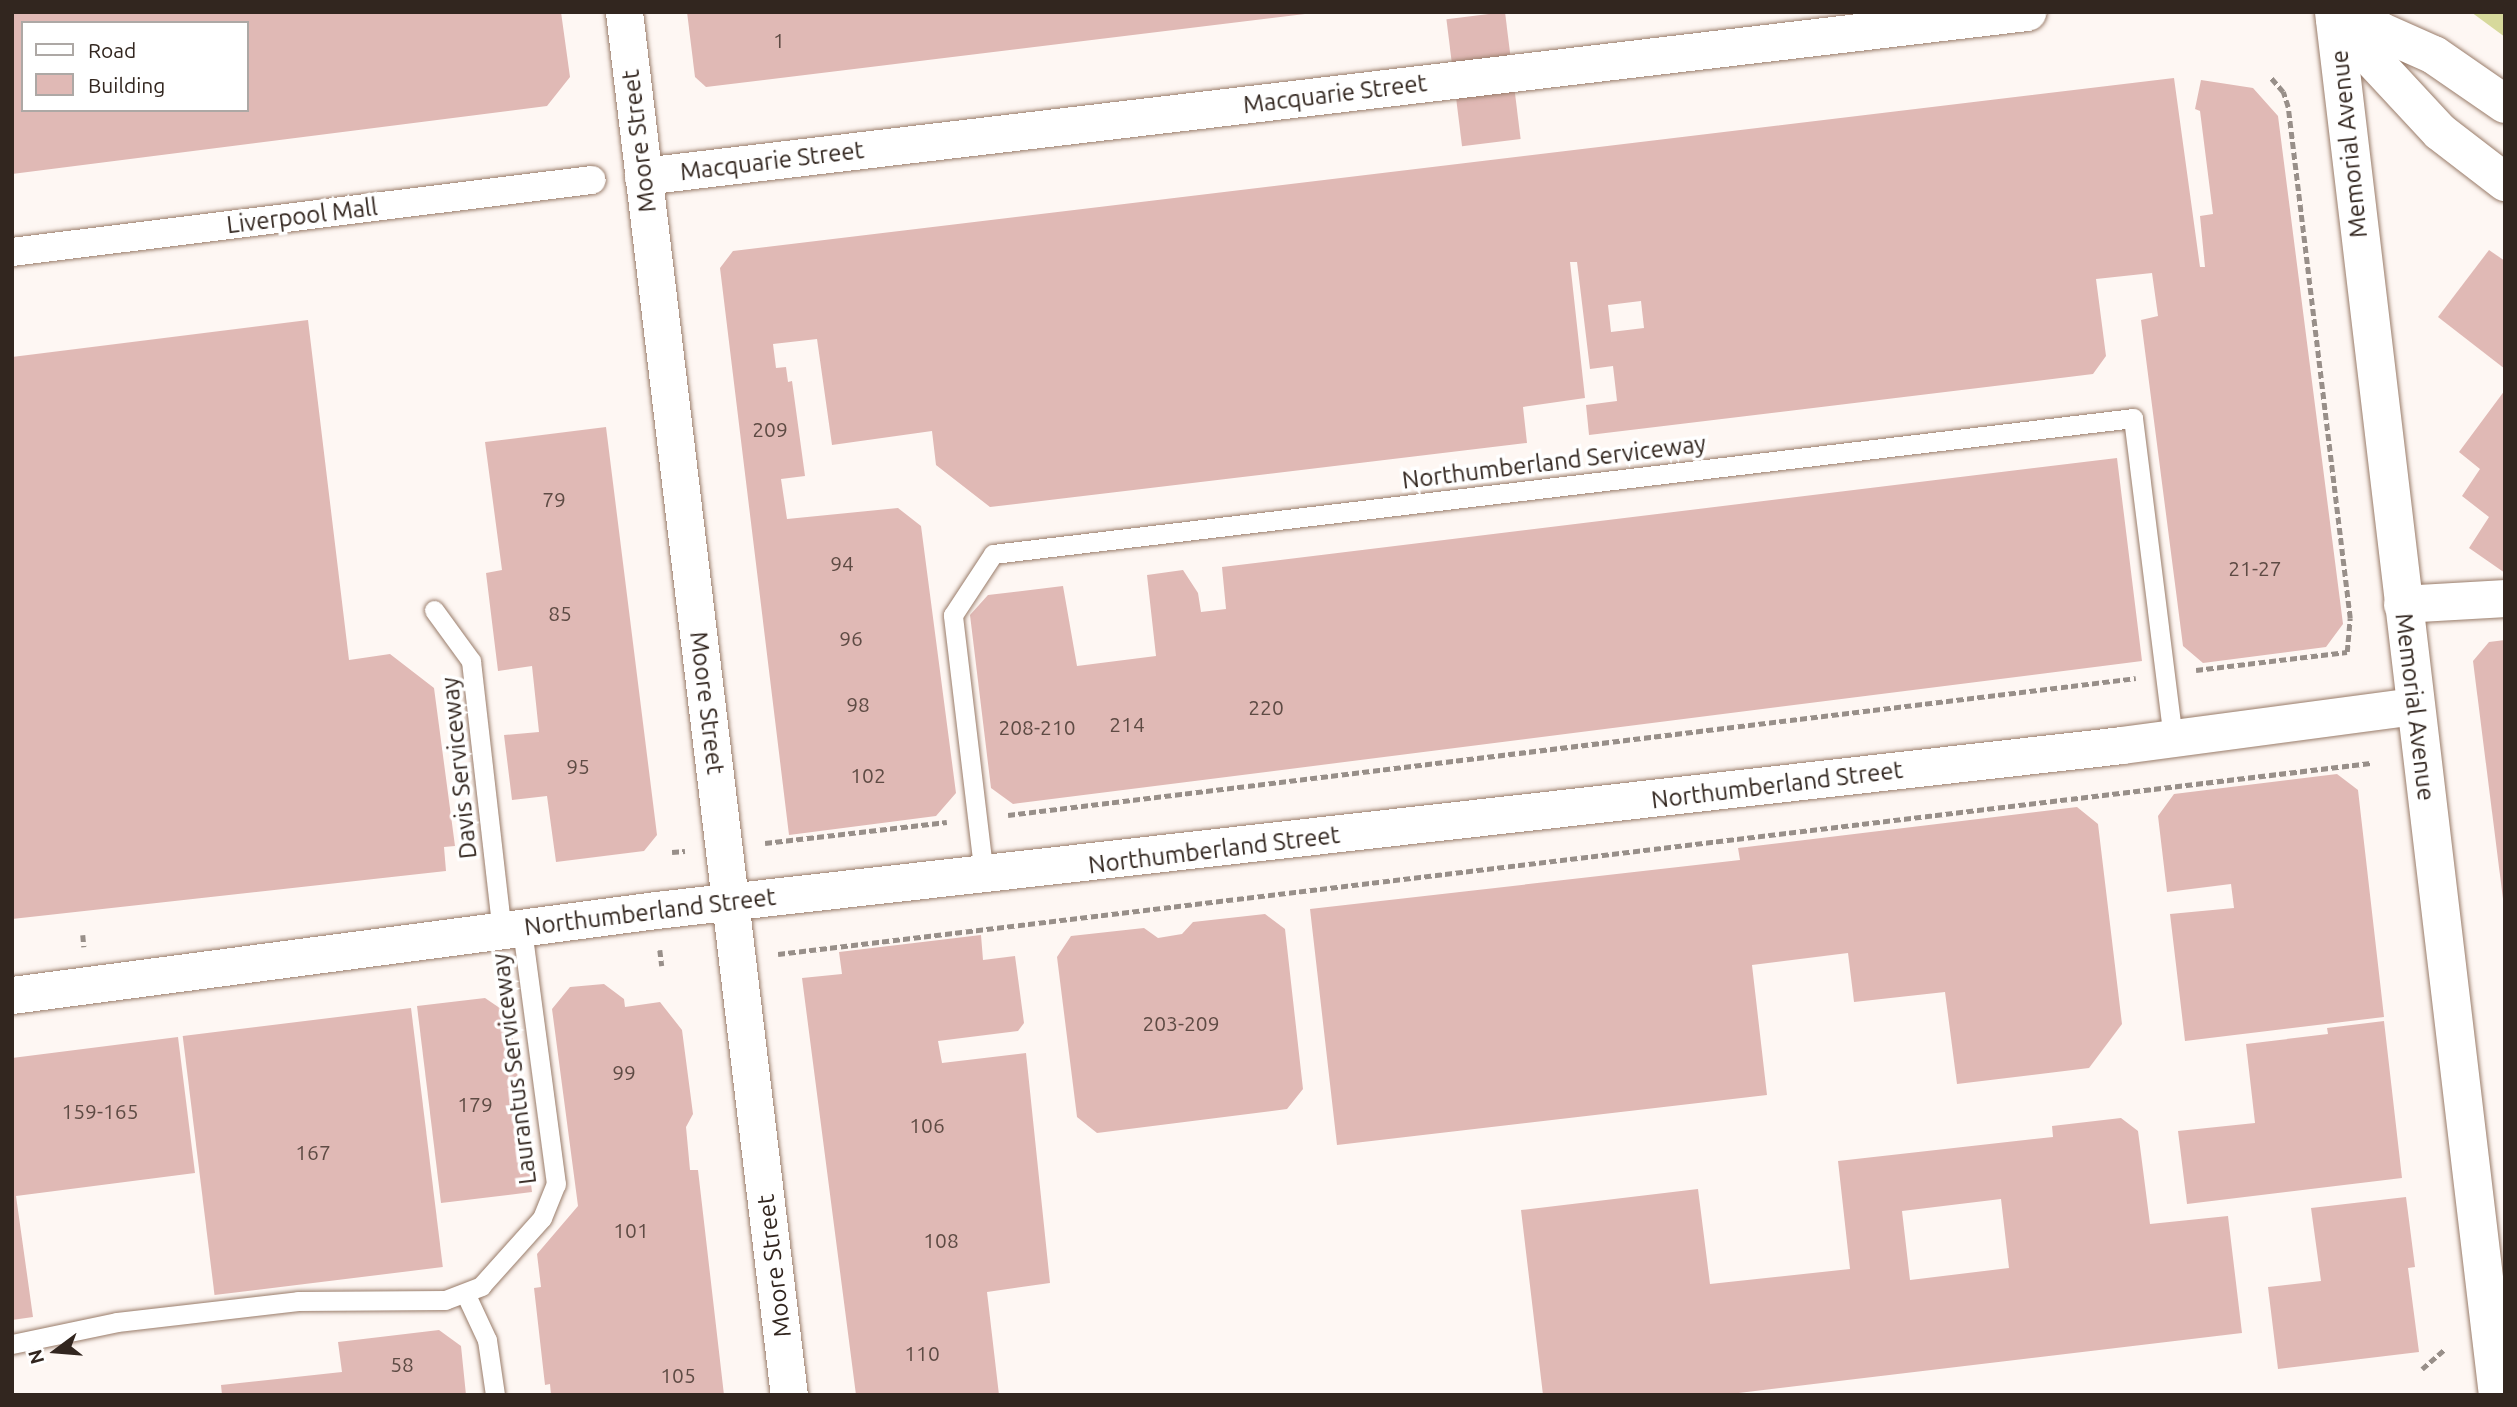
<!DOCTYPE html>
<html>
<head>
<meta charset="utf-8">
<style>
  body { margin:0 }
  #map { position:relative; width:2517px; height:1407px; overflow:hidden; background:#fef7f3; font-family:Ubuntu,sans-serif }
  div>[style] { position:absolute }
  .green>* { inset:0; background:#d7d99c }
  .building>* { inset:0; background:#e0b9b5; transform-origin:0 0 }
  .path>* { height:4.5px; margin-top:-2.25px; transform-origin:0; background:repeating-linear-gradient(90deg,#988f89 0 7px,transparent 0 10.5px) }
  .roads { filter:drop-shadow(0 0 2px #997c6a) drop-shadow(0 0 2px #997c6a) }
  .service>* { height:19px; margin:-9.5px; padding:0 9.5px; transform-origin:9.5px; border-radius:9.5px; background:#fff }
  .pedestrian>* { height:28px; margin:-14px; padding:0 14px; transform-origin:14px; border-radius:14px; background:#fff }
  .minor>* { height:37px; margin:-18.5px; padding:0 18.5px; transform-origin:18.5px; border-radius:18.5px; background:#fff }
  .tertiary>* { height:38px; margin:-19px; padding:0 19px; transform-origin:19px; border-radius:19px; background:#fff }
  span { translate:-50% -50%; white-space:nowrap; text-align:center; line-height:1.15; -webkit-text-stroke:7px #fff; paint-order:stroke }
  .number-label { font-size:21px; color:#5e4b44 }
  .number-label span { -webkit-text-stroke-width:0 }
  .street-label { font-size:24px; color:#32261f }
  .frame { position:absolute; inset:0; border:14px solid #32261f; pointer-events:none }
  .legend { position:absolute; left:21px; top:21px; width:228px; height:91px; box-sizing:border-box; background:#fff; border:2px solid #ada8a5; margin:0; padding:9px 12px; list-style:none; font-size:21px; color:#32261f }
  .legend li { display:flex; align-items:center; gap:14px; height:35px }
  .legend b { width:35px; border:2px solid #ada8a5 }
  .north { position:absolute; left:21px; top:1316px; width:70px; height:70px; -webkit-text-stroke:5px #fff; paint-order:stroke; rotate:254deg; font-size:19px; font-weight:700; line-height:28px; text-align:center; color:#32261f }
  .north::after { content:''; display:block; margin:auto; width:24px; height:32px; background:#32261f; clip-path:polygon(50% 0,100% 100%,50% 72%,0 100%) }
</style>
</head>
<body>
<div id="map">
  <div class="green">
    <div style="clip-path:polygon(2471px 12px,2505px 12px,2505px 37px)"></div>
  </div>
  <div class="building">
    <div style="clip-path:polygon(evenodd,12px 12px,561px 12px,570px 77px,547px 106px,12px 174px,12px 12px,23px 23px,247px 23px,247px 110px,23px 110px,23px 23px)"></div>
    <div style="clip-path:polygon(687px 12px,1305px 12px,1305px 14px,706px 87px,695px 77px)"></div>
    <div style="left:1505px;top:12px;width:128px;height:59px;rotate:83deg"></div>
    <div style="clip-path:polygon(evenodd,2174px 78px,2200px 267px,2205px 267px,2200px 216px,2213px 214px,2200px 111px,2195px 109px,2201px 80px,2253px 88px,2278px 116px,2343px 624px,2326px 647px,2203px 663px,2183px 646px,2141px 320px,2158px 316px,2152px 273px,2096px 279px,2106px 356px,2093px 374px,1589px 435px,1586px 405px,1617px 401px,1613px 366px,1590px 369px,1577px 262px,1570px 262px,1585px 398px,1523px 407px,1527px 443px,990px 507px,936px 465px,932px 431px,832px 445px,817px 339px,773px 344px,776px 368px,786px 367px,788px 382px,792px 381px,805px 476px,781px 479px,787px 519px,898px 508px,921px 526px,956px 793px,936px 816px,789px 835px,720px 268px,733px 251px,2174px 78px,1641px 301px,1644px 328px,1611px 332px,1608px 305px,1641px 301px)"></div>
    <div style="clip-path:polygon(2489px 250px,2505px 261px,2505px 369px,2438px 317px)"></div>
    <div style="clip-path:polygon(308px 320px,349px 660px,390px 654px,434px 688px,455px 846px,444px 847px,446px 871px,12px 919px,12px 357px)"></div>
    <div style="clip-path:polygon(2505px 390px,2505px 573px,2469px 548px,2489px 517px,2462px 496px,2480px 469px,2459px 452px)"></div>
    <div style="clip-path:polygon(606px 427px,657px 835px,644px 851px,556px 862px,547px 796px,512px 800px,504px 735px,539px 732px,532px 666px,498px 671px,486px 573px,502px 570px,485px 442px)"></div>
    <div style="clip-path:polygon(2117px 458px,2142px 661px,1013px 804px,991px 788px,970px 615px,988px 595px,1063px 586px,1077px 666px,1156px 656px,1147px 575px,1183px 570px,1198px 593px,1201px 612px,1226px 609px,1222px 567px)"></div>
    <div style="clip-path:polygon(2505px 640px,2505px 898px,2503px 899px,2473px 661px,2489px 642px)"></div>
    <div style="clip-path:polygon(2337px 774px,2358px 790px,2384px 1017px,2185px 1041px,2170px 914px,2234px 908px,2231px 884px,2167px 892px,2158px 816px,2174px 794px)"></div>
    <div style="clip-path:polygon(2077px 807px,2098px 824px,2122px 1024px,2089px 1068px,1957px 1084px,1945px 992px,1854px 1002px,1848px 953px,1752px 965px,1767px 1095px,1337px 1145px,1310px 909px,1740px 860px,1738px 848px)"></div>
    <div style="clip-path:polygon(1265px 914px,1285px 929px,1303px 1089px,1287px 1109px,1097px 1133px,1077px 1117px,1057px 957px,1071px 936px,1144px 928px,1158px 938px,1182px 934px,1193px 922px)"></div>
    <div style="clip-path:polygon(981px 935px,983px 960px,1015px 956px,1024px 1023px,1018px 1031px,938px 1041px,942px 1063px,1026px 1053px,1050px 1283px,987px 1292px,999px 1395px,856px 1395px,802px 978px,842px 974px,839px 952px)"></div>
    <div style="clip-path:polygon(604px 984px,624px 999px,625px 1007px,660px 1002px,682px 1030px,693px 1114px,686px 1127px,690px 1170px,698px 1170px,724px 1395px,551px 1395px,550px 1384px,545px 1385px,534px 1288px,541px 1287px,537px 1254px,578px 1206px,552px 1009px,570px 987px)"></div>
    <div style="clip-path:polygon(485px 998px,510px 1015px,532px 1192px,441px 1203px,417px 1006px)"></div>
    <div style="left:411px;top:1008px;width:261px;height:230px;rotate:83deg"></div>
    <div style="clip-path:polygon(2384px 1021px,2402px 1178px,2187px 1204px,2178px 1131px,2255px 1123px,2246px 1044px,2328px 1034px,2327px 1028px)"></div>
    <div style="clip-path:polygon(178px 1037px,195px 1173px,16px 1196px,33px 1317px,12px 1320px,12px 1058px)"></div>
    <div style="clip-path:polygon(evenodd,2121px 1118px,2138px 1131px,2150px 1224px,2228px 1216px,2242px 1333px,1722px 1395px,1543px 1395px,1521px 1210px,1698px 1189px,1710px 1284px,1850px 1269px,1838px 1161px,2053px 1137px,2052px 1126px,2121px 1118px,2001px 1199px,2009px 1268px,1910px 1280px,1902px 1211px,2001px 1199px)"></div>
    <div style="clip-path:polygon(2406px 1197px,2415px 1267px,2408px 1268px,2419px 1352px,2278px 1369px,2268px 1287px,2321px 1281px,2311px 1208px)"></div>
    <div style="clip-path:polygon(439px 1330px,461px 1346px,466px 1395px,222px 1395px,221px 1385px,342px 1372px,338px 1342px)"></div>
  </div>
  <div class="path">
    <div style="left:2196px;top:670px;width:152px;rotate:-6.8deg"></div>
    <div style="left:2347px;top:652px;width:34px;rotate:-85deg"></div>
    <div style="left:2350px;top:618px;width:515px;rotate:-96.92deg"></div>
    <div style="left:2288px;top:107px;width:16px;rotate:-108deg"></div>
    <div style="left:2283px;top:92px;width:20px;rotate:-131deg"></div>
    <div style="left:1008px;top:815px;width:1136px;rotate:-6.92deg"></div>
    <div style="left:765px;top:843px;width:183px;rotate:-6.6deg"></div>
    <div style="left:672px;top:852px;width:13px;rotate:-4deg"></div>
    <div style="left:83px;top:935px;width:12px;rotate:85deg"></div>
    <div style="left:660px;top:950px;width:16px;rotate:83deg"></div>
    <div style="left:778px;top:954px;width:1604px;rotate:-6.84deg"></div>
    <div style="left:2422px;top:1369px;width:29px;rotate:-41deg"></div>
  </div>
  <div class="roads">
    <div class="service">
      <div style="left:434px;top:610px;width:63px;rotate:54deg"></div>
      <div style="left:471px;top:661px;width:272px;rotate:83.5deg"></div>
      <div style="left:984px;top:876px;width:263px;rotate:-96.8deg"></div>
      <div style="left:953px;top:615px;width:73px;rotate:-56.7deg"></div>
      <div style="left:993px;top:554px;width:1148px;rotate:-6.8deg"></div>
      <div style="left:2133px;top:418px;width:323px;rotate:82.9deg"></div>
      <div style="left:466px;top:1295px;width:50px;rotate:65deg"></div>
      <div style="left:487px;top:1340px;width:56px;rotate:81.7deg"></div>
      <div style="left:12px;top:1344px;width:107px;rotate:-11.8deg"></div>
      <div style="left:117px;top:1322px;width:182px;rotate:-6.6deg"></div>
      <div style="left:298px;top:1301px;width:147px;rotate:-0.4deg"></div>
      <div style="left:445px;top:1300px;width:39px;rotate:-21deg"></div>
      <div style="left:481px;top:1286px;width:91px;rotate:-48.1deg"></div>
      <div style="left:542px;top:1218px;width:37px;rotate:-68deg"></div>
      <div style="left:556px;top:1184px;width:257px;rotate:-97.6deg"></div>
    </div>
    <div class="pedestrian">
      <div style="left:12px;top:252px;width:584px;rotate:-7.08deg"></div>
    </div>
    <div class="minor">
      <div style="left:624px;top:12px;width:1393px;rotate:83.2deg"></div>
      <div style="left:643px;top:176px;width:1394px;rotate:-6.76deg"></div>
      <div style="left:2402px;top:604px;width:103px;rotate:-3.3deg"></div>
      <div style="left:12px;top:995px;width:650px;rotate:-7.52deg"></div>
      <div style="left:656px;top:910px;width:1475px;rotate:-6.42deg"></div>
      <div style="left:2122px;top:745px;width:296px;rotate:-7.6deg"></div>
    </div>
    <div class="tertiary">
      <div style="left:2334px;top:12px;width:1393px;rotate:83.24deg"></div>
      <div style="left:2335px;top:19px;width:154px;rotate:47.1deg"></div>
      <div style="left:2440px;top:132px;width:82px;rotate:37.6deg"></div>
      <div style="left:2335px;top:19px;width:47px;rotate:14.9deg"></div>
      <div style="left:2380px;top:31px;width:59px;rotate:24deg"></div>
      <div style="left:2434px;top:55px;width:86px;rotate:34.6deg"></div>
    </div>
  </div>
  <div class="number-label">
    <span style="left:779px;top:40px">1</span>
    <span style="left:770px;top:429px">209</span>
    <span style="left:554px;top:499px">79</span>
    <span style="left:842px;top:563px">94</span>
    <span style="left:2255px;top:568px">21-27</span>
    <span style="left:560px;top:613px">85</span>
    <span style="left:851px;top:638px">96</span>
    <span style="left:858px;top:704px">98</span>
    <span style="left:1266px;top:707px">220</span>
    <span style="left:1127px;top:724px">214</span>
    <span style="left:1037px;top:727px">208-210</span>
    <span style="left:578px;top:766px">95</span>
    <span style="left:868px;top:775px">102</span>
    <span style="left:1181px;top:1023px">203-209</span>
    <span style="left:624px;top:1072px">99</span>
    <span style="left:475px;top:1104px">179</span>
    <span style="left:100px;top:1111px">159-165</span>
    <span style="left:927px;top:1125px">106</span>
    <span style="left:313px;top:1152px">167</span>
    <span style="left:631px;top:1230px">101</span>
    <span style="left:941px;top:1240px">108</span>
    <span style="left:922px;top:1353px">110</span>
    <span style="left:402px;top:1364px">58</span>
    <span style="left:678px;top:1375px">105</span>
  </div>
  <div class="street-label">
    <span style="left:1335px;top:94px;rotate:-7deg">Macquarie Street</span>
    <span style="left:639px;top:141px;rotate:-97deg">Moore Street</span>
    <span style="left:2349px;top:144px;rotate:-96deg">Memorial Avenue</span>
    <span style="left:772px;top:161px;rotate:-7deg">Macquarie Street</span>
    <span style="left:302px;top:216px;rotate:-7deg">Liverpool Mall</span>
    <span style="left:1554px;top:462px;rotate:-7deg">Northumberland Serviceway</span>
    <span style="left:707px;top:703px;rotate:83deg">Moore Street</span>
    <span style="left:2415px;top:707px;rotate:83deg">Memorial Avenue</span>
    <span style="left:459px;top:768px;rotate:-96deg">Davis Serviceway</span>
    <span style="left:1777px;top:785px;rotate:-7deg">Northumberland Street</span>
    <span style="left:1214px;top:850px;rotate:-7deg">Northumberland Street</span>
    <span style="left:650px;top:912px;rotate:-7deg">Northumberland Street</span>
    <span style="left:514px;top:1069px;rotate:-97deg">Laurantus Serviceway</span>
    <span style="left:774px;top:1266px;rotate:-97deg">Moore Street</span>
  </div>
  <div class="frame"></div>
  <ul class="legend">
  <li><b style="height:9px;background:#fff"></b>Road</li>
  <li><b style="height:19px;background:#e0b9b5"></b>Building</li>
  </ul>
  <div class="north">N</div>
</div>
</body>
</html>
